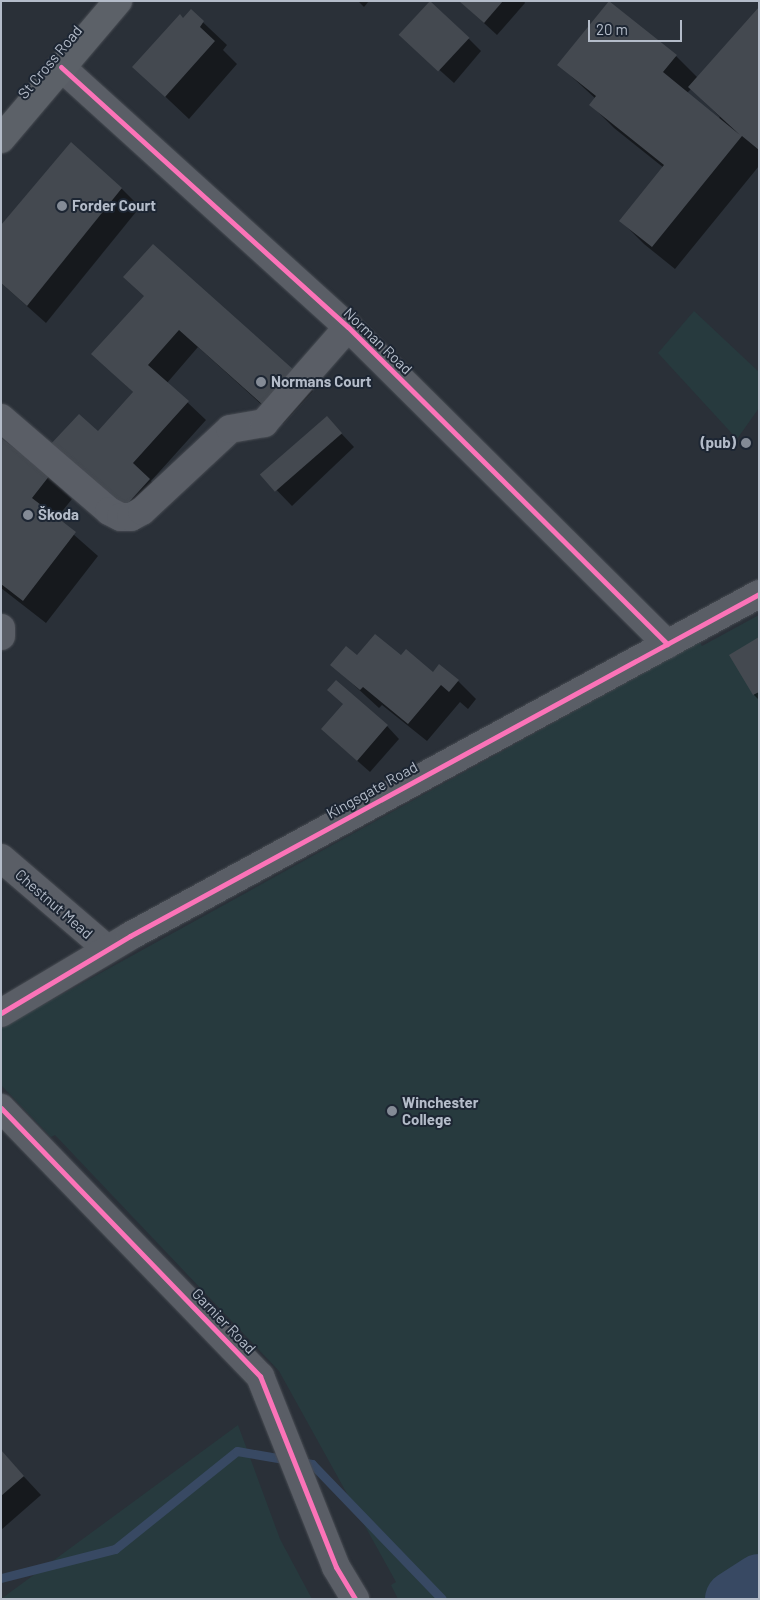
<!DOCTYPE html>
<html>
<head>
<meta charset="utf-8">
<style>
  body { margin:0 }
  #map { position:relative; width:760px; height:1600px; overflow:hidden; background:#2a3038; font-family:Barlow,sans-serif }
  div>[style] { position:absolute }
  .green>* { inset:0; background:#273a3e }
  .shadow>* { inset:0; background:#0007 }
  .stream>* { height:9px; margin:-4.5px; padding:0 4.5px; transform-origin:4.5px; border-radius:4.5px; background:#384963 }
  .river>* { height:56px; margin:-28px; padding:0 28px; transform-origin:28px; border-radius:28px; background:#384963 }
  .building>* { inset:0; background:#444950; transform-origin:0 0 }
  .roads { filter:drop-shadow(0 0 1px #484c53) drop-shadow(0 0 1px #484c53) }
  .minor>* { height:28px; margin:-14px; padding:0 14px; transform-origin:14px; border-radius:14px; background:#5a5e66 }
  .major>* { height:28px; margin:-14px; padding:0 14px; transform-origin:14px; border-radius:14px; background:#5c6168 }
  .cycleway>* { height:5px; margin:-2.5px; padding:0 2.5px; transform-origin:2.5px; border-radius:2.5px; background:#fb73b8 }
  .dots>* { width:14px; height:14px; translate:-50% -50%; box-sizing:border-box; border:2px solid #1d2633; border-radius:50% }
  span { translate:-50% -50%; white-space:nowrap; text-align:center; line-height:1.15; -webkit-text-stroke:4px #1d2633; paint-order:stroke }
  .street-label { font-size:15px; color:#b4bcc9 }
  .poi-label { font-size:15px; color:#b4bcc9; font-weight:700 }
  .left { translate:0 -50%; text-align:left }
  .right { translate:-100% -50%; text-align:right }
  .frame { position:absolute; inset:0; border:2px solid #b4bcc9; pointer-events:none }
  .scale { position:absolute; left:588px; top:20px; width:94px; height:22px; box-sizing:border-box; border:2px solid #b4bcc9; border-top:0; padding-left:6px; font-size:15px; line-height:18px; white-space:nowrap; color:#b4bcc9; -webkit-text-stroke:4px #1d2633; paint-order:stroke }
</style>
</head>
<body>
<div id="map">
  <div class="green">
    <div style="clip-path:polygon(694px 311px,759px 372px,759px 408px,737px 439px,658px 353px)"></div>
    <div style="clip-path:polygon(759px 615px,759px 1578px,726px 1599px,398px 1599px,391px 1585px,396px 1582px,279px 1371px,55px 1135px,51px 1137px,1px 1085px,1px 1028px,700px 642px,702px 646px)"></div>
    <div style="clip-path:polygon(238px 1425px,280px 1539px,312px 1599px,1px 1599px)"></div>
  </div>
  <div class="shadow">
    <div style="clip-path:polygon(358px 1px,369px 1px,364px 7px)"></div>
    <div style="clip-path:polygon(460px 1px,524px 1px,525px 3px,497px 35px)"></div>
    <div style="clip-path:polygon(evenodd,759px 9px,759px 166px,675px 269px,644px 244px,621px 221px,664px 168px,614px 128px,591px 105px,596px 99px,559px 65px,676px 56px,698px 78px,759px 9px,691px 89px,720px 117px,718px 119px,687px 93px,691px 89px)"></div>
    <div style="clip-path:polygon(191px 11px,227px 45px,223px 50px,237px 64px,189px 119px,134px 67px)"></div>
    <div style="clip-path:polygon(469px 39px,481px 51px,454px 83px,415px 48px)"></div>
    <div style="clip-path:polygon(121px 188px,140px 207px,46px 323px,1px 283px)"></div>
    <div style="clip-path:polygon(145px 296px,294px 372px,313px 391px,283px 424px,198px 347px,167px 383px,206px 420px,151px 481px,168px 498px,139px 530px,68px 465px,134px 393px,93px 354px)"></div>
    <div style="clip-path:polygon(339px 431px,354px 447px,292px 506px,264px 477px)"></div>
    <div style="clip-path:polygon(1px 439px,49px 476px,72px 499px,56px 519px,98px 556px,46px 623px,1px 588px)"></div>
    <div style="clip-path:polygon(759px 639px,759px 700px,754px 695px)"></div>
    <div style="clip-path:polygon(357px 657px,401px 657px,433px 673px,458px 681px,476px 699px,468px 709px,460px 702px,427px 741px,382px 705px,379px 708px,332px 665px)"></div>
    <div style="clip-path:polygon(387px 726px,399px 739px,370px 772px,336px 742px)"></div>
    <div style="clip-path:polygon(1px 1452px,41px 1495px,1px 1530px)"></div>
  </div>
  <div class="stream">
    <div style="left:1px;top:1578px;width:118px;rotate:-14.3deg"></div>
    <div style="left:115px;top:1549px;width:156px;rotate:-38.8deg"></div>
    <div style="left:237px;top:1451px;width:76px;rotate:9.8deg"></div>
    <div style="left:312px;top:1464px;width:187px;rotate:46.1deg"></div>
  </div>
  <div class="river">
    <div style="left:733px;top:1599px;width:31px;rotate:-33deg"></div>
  </div>
  <div class="building">
    <div style="left:430px;top:1px;width:54px;height:46px;rotate:43deg"></div>
    <div style="clip-path:polygon(459px 1px,503px 1px,484px 23px)"></div>
    <div style="clip-path:polygon(609px 1px,677px 55px,663px 72px,740px 135px,688px 87px,759px 7px,759px 150px,742px 136px,652px 247px,619px 221px,664px 165px,589px 105px,596px 96px,557px 65px)"></div>
    <div style="clip-path:polygon(191px 9px,204px 21px,200px 27px,215px 41px,165px 97px,132px 67px,180px 14px,183px 18px)"></div>
    <div style="clip-path:polygon(71px 142px,122px 188px,27px 306px,1px 283px,1px 225px)"></div>
    <div style="clip-path:polygon(153px 244px,295px 371px,264px 406px,179px 330px,148px 365px,189px 401px,133px 463px,150px 479px,120px 512px,48px 447px,79px 414px,98px 431px,133px 392px,91px 354px,144px 296px,123px 277px)"></div>
    <div style="left:327px;top:416px;width:23px;height:89px;rotate:49deg"></div>
    <div style="clip-path:polygon(1px 438px,50px 475px,32px 498px,76px 532px,23px 601px,1px 584px)"></div>
    <div style="clip-path:polygon(375px 634px,401px 655px,406px 649px,433px 672px,439px 664px,459px 680px,449px 692px,441px 685px,408px 724px,363px 687px,360px 690px,330px 665px,346px 646px,357px 655px)"></div>
    <div style="clip-path:polygon(759px 637px,759px 692px,753px 695px,729px 655px)"></div>
    <div style="clip-path:polygon(336px 680px,388px 725px,357px 761px,321px 729px,343px 704px,327px 690px)"></div>
    <div style="clip-path:polygon(1px 1450px,24px 1476px,1px 1496px)"></div>
  </div>
  <div class="roads">
    <div class="minor">
      <div style="left:61px;top:67px;width:387px;rotate:42.2deg"></div>
      <div style="left:348px;top:327px;width:450px;rotate:44.8deg"></div>
      <div style="left:1px;top:418px;width:143px;rotate:40.7deg"></div>
      <div style="left:109px;top:511px;width:13px;rotate:27deg"></div>
      <div style="left:121px;top:517px;width:10px"></div>
      <div style="left:131px;top:517px;width:13px;rotate:-29deg"></div>
      <div style="left:142px;top:511px;width:120px;rotate:-43deg"></div>
      <div style="left:230px;top:429px;width:35px;rotate:-10deg"></div>
      <div style="left:264px;top:423px;width:128px;rotate:-48.8deg"></div>
      <div style="left:1px;top:628px;width:8px;rotate:90deg"></div>
      <div style="left:1px;top:858px;width:140px;rotate:40.6deg"></div>
      <div style="left:1px;top:1013px;width:150px;rotate:-30.8deg"></div>
      <div style="left:130px;top:936px;width:716px;rotate:-28.53deg"></div>
      <div style="left:1px;top:1108px;width:373px;rotate:46deg"></div>
      <div style="left:260px;top:1376px;width:206px;rotate:68.3deg"></div>
      <div style="left:336px;top:1567px;width:37px;rotate:59deg"></div>
    </div>
    <div class="major">
      <div style="left:1px;top:139px;width:181px;rotate:-49.7deg"></div>
    </div>
  </div>
  <div class="cycleway">
    <div style="left:61px;top:67px;width:387px;rotate:42.2deg"></div>
    <div style="left:348px;top:327px;width:450px;rotate:44.8deg"></div>
    <div style="left:1px;top:1013px;width:150px;rotate:-30.8deg"></div>
    <div style="left:130px;top:936px;width:716px;rotate:-28.53deg"></div>
    <div style="left:1px;top:1108px;width:373px;rotate:46deg"></div>
    <div style="left:260px;top:1376px;width:206px;rotate:68.3deg"></div>
    <div style="left:336px;top:1567px;width:37px;rotate:59deg"></div>
  </div>
  <div class="dots">
    <div style="left:62px;top:206px;background:#848b96"></div>
    <div style="left:261px;top:382px;background:#848b96"></div>
    <div style="left:746px;top:443px;background:#848b96"></div>
    <div style="left:28px;top:515px;background:#848b96"></div>
    <div style="left:392px;top:1111px;background:#848b96"></div>
  </div>
  <div class="street-label">
    <span style="left:50px;top:62px;rotate:-50deg">St Cross Road</span>
    <span style="left:378px;top:341px;rotate:44deg">Norman Road</span>
    <span style="left:372px;top:790px;rotate:-29deg">Kingsgate Road</span>
    <span style="left:54px;top:904px;rotate:41deg">Chestnut Mead</span>
    <span style="left:224px;top:1321px;rotate:46deg">Garnier Road</span>
  </div>
  <div class="poi-label">
    <span class="left" style="left:72px;top:206px">Forder Court</span>
    <span class="left" style="left:271px;top:382px">Normans Court</span>
    <span class="right" style="left:736px;top:443px">(pub)</span>
    <span class="left" style="left:38px;top:515px">Škoda</span>
    <span class="left" style="left:402px;top:1111px">Winchester<br>College</span>
  </div>
  <div class="frame"></div>
  <div class="scale">20 m</div>
</div>
</body>
</html>
